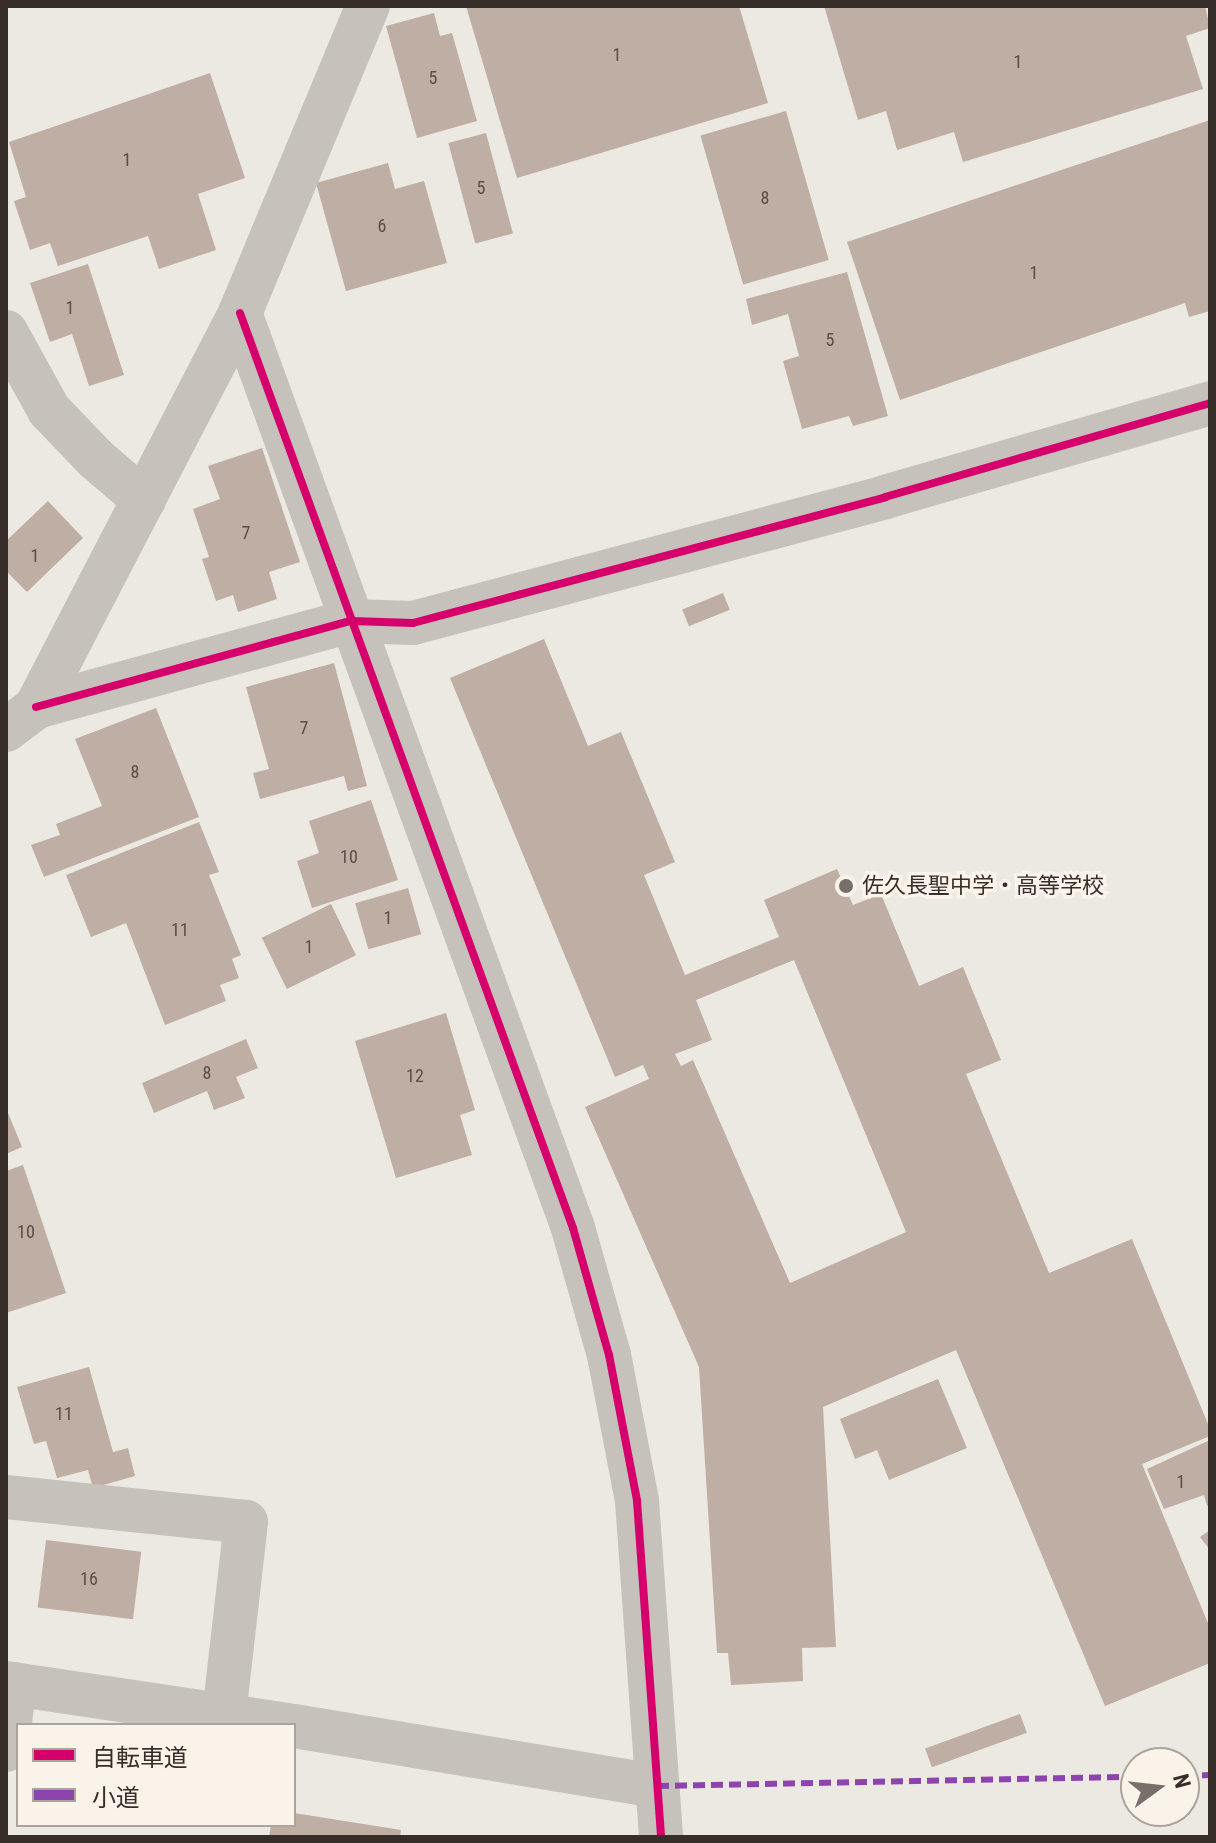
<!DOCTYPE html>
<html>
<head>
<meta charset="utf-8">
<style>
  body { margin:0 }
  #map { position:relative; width:1216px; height:1843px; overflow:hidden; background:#ece8e2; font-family:"Roboto Condensed","Noto Sans JP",sans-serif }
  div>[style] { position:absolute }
  .building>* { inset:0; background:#bfaea4; transform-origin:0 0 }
  .minor>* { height:44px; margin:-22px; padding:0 22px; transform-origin:22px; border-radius:22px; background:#c6c1bb }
  .quiet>* { height:6px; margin-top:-3px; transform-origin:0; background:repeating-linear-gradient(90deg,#8e44ad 0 12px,transparent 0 18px) }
  .cycleway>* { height:8px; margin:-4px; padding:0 4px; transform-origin:4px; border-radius:4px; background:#d6006c }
  .dots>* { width:22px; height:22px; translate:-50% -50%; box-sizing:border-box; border:4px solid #f9f3ea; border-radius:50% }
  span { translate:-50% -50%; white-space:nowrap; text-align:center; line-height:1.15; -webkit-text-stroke:7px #f9f3ea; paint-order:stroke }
  .number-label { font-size:18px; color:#594e48 }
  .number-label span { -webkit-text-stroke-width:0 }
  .poi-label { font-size:22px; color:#372e29 }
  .left { translate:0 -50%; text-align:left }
  .frame { position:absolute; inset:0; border:8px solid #372e29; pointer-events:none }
  .legend { position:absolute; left:16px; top:1723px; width:280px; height:104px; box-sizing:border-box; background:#f9f3ea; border:2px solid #aba49d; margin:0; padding:10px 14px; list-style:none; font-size:24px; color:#372e29 }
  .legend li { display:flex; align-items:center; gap:16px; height:40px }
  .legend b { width:40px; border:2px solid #aba49d }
  .north { position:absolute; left:1120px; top:1747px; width:80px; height:80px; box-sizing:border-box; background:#f9f3ea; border:2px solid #aba49d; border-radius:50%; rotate:75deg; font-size:22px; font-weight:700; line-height:32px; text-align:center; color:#372e29 }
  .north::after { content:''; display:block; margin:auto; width:28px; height:36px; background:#766f6a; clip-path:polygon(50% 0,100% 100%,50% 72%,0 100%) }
</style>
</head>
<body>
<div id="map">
  <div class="building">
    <div style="clip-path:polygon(466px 6px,739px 6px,768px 103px,517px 178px)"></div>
    <div style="clip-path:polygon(824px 6px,1205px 6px,1210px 28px,1186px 36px,1203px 89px,963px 162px,954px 132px,897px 150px,886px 111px,858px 120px)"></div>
    <div style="clip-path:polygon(434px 13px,440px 36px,452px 33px,477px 121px,417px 138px,386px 26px)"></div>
    <div style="clip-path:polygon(210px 73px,245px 178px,198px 194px,216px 250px,159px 269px,148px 236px,58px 266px,50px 243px,30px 250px,14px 201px,26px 197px,9px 142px)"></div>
    <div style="left:786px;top:111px;width:155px;height:89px;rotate:74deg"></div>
    <div style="clip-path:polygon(1210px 120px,1210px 311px,1189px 317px,1185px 303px,900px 400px,847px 242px)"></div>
    <div style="left:486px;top:133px;width:104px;height:39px;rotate:75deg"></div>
    <div style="clip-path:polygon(388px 163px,395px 189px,424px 181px,447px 263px,346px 291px,316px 183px)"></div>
    <div style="clip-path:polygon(88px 264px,124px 375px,89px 386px,72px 334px,50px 342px,30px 283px)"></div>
    <div style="clip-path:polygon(847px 272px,888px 416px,853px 426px,849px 416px,802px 429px,783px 361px,799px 356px,788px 314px,752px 325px,746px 299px)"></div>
    <div style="clip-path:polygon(262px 448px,300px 562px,269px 572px,277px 599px,238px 612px,233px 595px,216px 601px,202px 559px,209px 557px,193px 509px,220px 499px,208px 466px)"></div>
    <div style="clip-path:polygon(48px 501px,83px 538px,27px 592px,6px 571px,6px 541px)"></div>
    <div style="left:723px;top:593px;width:18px;height:44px;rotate:68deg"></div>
    <div style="clip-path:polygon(evenodd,544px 639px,588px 746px,621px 732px,675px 862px,644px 875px,685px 975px,779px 937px,764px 900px,837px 869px,853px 905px,881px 894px,919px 986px,963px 967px,1001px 1060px,966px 1074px,1049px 1273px,1132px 1239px,1210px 1429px,1210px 1436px,1142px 1464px,1210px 1628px,1210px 1663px,1105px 1706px,956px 1350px,823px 1407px,836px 1647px,802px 1648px,803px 1681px,731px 1685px,728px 1653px,717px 1653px,699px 1367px,585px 1107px,649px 1079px,643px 1065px,615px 1077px,450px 678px,544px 639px,794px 960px,906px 1232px,790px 1283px,693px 1060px,681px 1066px,675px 1054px,712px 1040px,696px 1000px,794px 960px)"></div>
    <div style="clip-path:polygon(334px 663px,367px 786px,348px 791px,344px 776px,260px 799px,253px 773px,269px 769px,246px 687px)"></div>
    <div style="clip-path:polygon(156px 708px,199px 817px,44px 877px,31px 845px,60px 835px,56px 824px,102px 806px,75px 739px)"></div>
    <div style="clip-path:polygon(371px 800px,398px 880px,312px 908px,297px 861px,319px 853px,309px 821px)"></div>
    <div style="clip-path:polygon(199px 822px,219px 872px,209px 875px,241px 955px,232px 959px,239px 978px,220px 985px,226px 1001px,165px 1025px,126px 923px,91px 937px,66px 875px)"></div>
    <div style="left:408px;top:888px;width:48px;height:55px;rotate:74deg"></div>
    <div style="left:331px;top:904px;width:57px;height:77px;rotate:64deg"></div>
    <div style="clip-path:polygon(446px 1013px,475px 1110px,460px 1115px,472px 1155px,396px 1178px,355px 1041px)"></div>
    <div style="clip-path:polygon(246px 1039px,258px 1068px,236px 1077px,245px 1098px,214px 1110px,207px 1091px,154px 1113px,142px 1083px)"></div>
    <div style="clip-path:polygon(6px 1108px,22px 1147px,6px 1154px)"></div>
    <div style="clip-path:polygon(23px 1165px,66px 1293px,6px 1313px,6px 1171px)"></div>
    <div style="clip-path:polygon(89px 1367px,113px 1452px,128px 1448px,135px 1476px,93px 1488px,88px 1470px,57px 1478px,46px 1441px,34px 1444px,17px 1387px)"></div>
    <div style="clip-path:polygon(938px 1379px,967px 1448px,889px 1480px,877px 1450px,855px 1459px,840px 1419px)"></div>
    <div style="clip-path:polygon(1210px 1440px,1210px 1505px,1207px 1506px,1204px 1495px,1164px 1509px,1147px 1469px)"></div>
    <div style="clip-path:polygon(1210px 1530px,1210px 1550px,1200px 1537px)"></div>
    <div style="left:46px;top:1540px;width:96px;height:68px;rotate:7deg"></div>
    <div style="left:1020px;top:1714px;width:20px;height:101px;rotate:70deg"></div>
    <div style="clip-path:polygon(294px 1813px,401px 1830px,400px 1837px,269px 1837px,271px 1825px,294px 1825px)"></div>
  </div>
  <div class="minor">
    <div style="left:240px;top:313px;width:974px;rotate:70deg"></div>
    <div style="left:573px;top:1228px;width:132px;rotate:74.2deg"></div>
    <div style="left:609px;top:1355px;width:149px;rotate:79.1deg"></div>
    <div style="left:637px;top:1501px;width:337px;rotate:85.9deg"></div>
    <div style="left:6px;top:332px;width:89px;rotate:61.1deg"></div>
    <div style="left:49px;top:410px;width:68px;rotate:46.2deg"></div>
    <div style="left:96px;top:459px;width:63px;rotate:40.5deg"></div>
    <div style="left:36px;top:707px;width:327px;rotate:-15.3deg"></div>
    <div style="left:351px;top:621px;width:62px;rotate:1.8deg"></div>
    <div style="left:413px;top:623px;width:489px;rotate:-14.9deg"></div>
    <div style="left:885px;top:497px;width:338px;rotate:-16.1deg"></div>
    <div style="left:6px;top:730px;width:38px;rotate:-37deg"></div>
    <div style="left:36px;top:707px;width:444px;rotate:-62.6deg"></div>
    <div style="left:240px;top:313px;width:333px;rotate:-67.4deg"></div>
    <div style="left:6px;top:1497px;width:241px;rotate:5.9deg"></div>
    <div style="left:246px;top:1522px;width:193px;rotate:96.5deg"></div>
    <div style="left:6px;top:1683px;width:285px;rotate:8.5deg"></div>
    <div style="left:294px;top:1726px;width:368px;rotate:9.4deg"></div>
    <div style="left:6px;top:1750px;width:66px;rotate:-82.1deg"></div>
  </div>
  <div class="quiet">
    <div style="left:1184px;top:1776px;width:26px;rotate:-2deg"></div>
    <div style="left:657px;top:1786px;width:479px;rotate:-1.1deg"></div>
  </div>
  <div class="cycleway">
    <div style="left:240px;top:313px;width:974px;rotate:70deg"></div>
    <div style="left:573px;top:1228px;width:132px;rotate:74.2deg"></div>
    <div style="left:609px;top:1355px;width:149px;rotate:79.1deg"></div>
    <div style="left:637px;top:1501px;width:337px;rotate:85.9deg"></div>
    <div style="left:36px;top:707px;width:327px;rotate:-15.3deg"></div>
    <div style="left:351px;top:621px;width:62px;rotate:1.8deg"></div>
    <div style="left:413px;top:623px;width:489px;rotate:-14.9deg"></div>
    <div style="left:885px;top:497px;width:338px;rotate:-16.1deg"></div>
  </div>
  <div class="dots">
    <div style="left:846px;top:886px;background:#766f6a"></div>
  </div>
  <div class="number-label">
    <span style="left:617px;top:55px">1</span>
    <span style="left:1018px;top:62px">1</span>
    <span style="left:433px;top:78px">5</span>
    <span style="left:127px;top:160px">1</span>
    <span style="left:481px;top:188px">5</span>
    <span style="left:765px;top:198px">8</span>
    <span style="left:382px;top:226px">6</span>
    <span style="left:1034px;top:273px">1</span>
    <span style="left:70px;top:308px">1</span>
    <span style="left:830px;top:340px">5</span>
    <span style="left:246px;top:533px">7</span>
    <span style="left:35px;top:556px">1</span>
    <span style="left:304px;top:728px">7</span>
    <span style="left:135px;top:772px">8</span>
    <span style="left:349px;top:857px">10</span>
    <span style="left:388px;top:918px">1</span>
    <span style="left:180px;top:930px">11</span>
    <span style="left:309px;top:947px">1</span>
    <span style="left:207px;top:1073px">8</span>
    <span style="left:415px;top:1076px">12</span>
    <span style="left:26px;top:1232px">10</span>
    <span style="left:64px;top:1414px">11</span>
    <span style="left:1181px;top:1482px">1</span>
    <span style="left:89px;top:1579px">16</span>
  </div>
  <div class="poi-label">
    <span class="left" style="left:862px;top:886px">佐久長聖中学・高等学校</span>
  </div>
  <div class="frame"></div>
  <ul class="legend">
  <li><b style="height:10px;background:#d6006c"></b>自転車道</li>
  <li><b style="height:10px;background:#8e44ad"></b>小道</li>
  </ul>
  <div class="north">N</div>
</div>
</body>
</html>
